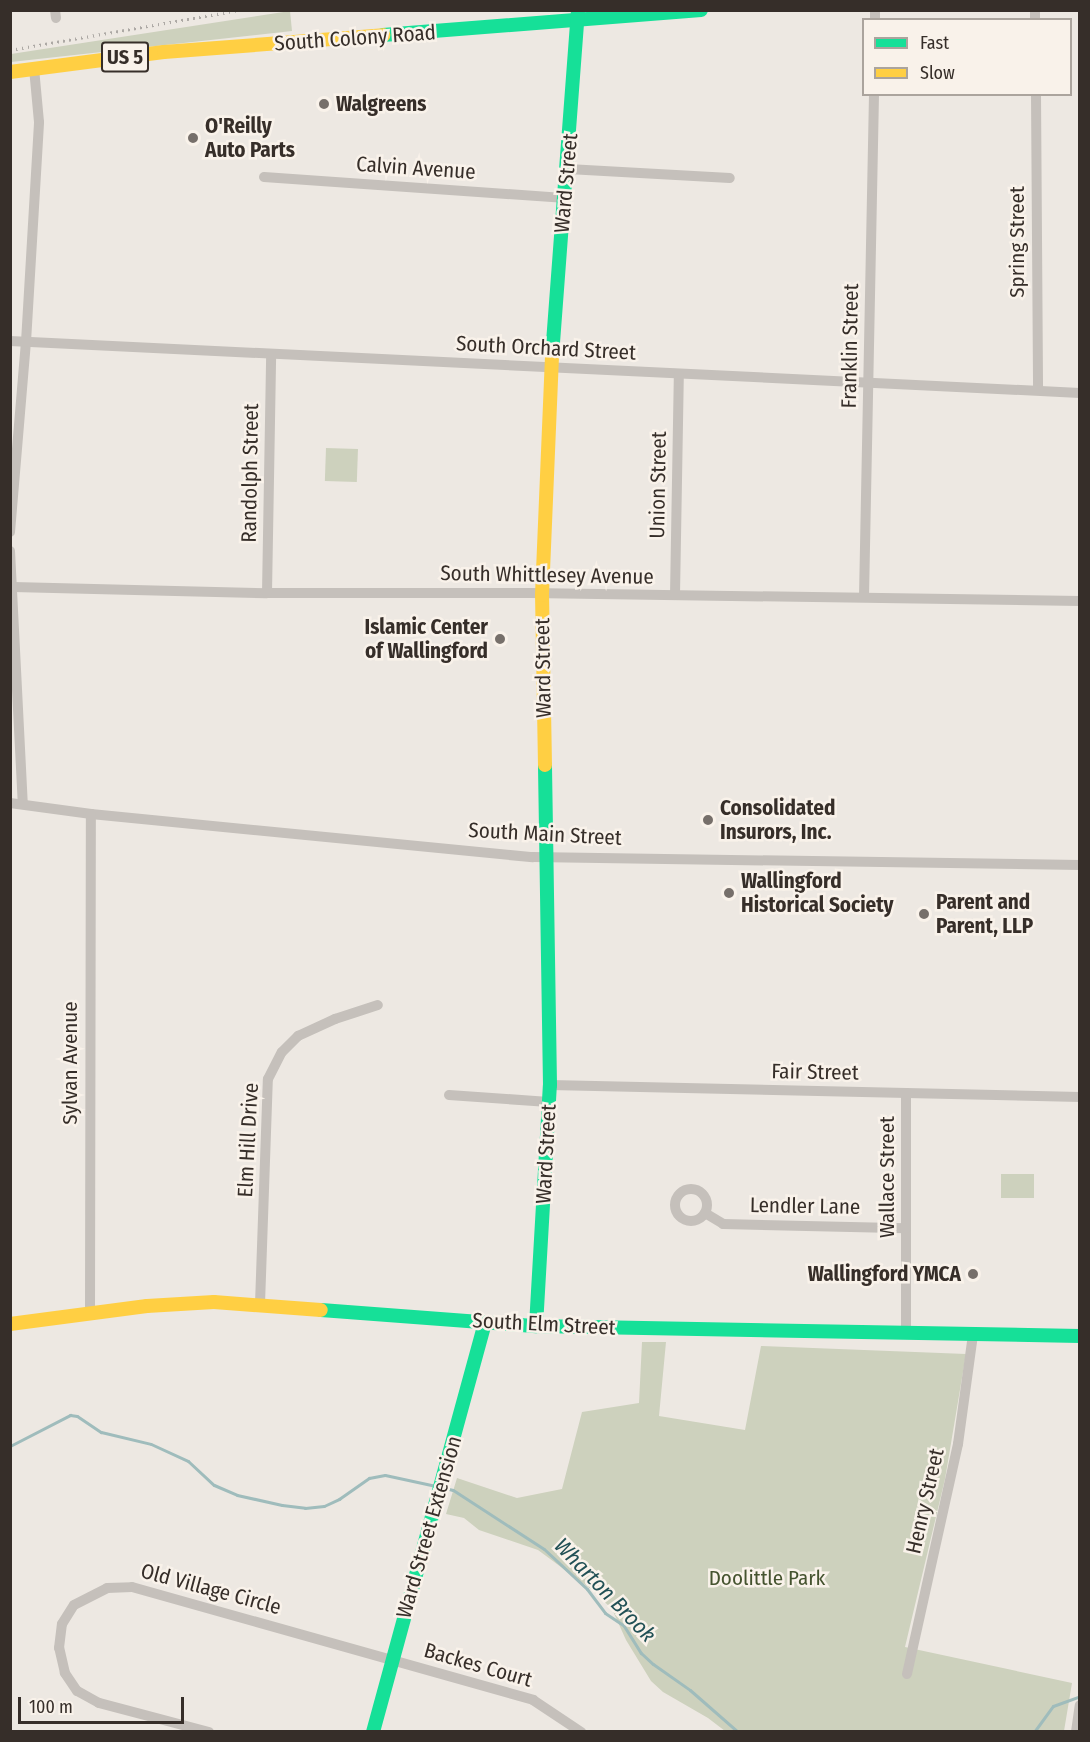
<!DOCTYPE html>
<html>
<head>
<meta charset="utf-8">
<style>
  body { margin:0 }
  #map { position:relative; width:1090px; height:1742px; overflow:hidden; background:#ede8e2; font-family:"Fira Sans Condensed",sans-serif }
  div>[style] { position:absolute }
  .green>* { inset:0; background:#cdd1bd; transform-origin:0 0 }
  .stream>* { height:3px; margin:-1.5px; padding:0 1.5px; transform-origin:1.5px; border-radius:1.5px; background:#9fbcbc }
  .street>* { height:10px; margin:-5px; padding:0 5px; transform-origin:5px; border-radius:5px; background:#c5c0bb }
  .street>.ring { margin:-5px; padding:0; box-sizing:content-box; background:none; border:10px solid #c5c0bb; border-radius:50% }
  .fast>* { height:14px; margin:-7px; padding:0 7px; transform-origin:7px; border-radius:7px; background:#16e098 }
  .slow>* { height:14px; margin:-7px; padding:0 7px; transform-origin:7px; border-radius:7px; background:#ffcf43 }
  .rail>* { height:3px; margin-top:-1.5px; transform-origin:0; background:repeating-linear-gradient(90deg,#ada9a5 0 1.5px,transparent 0 6px) }
  .dots>* { width:16px; height:16px; translate:-50% -50%; box-sizing:border-box; border:3px solid #f9f2ea; border-radius:50% }
  span { translate:-50% -50%; white-space:nowrap; text-align:center; line-height:1.15; -webkit-text-stroke:5px #f9f2ea; paint-order:stroke }
  .shield-label span { padding:2px 4px; background:#f9f2ea; border:2px solid; border-radius:4px; -webkit-text-stroke-width:0 }
  .shield-label { font-size:20px; color:#362e29; font-weight:700 }
  .street-label { font-size:21px; color:#362e29 }
  .poi-label { font-size:21px; color:#362e29; font-weight:700 }
  .left { translate:0 -50%; text-align:left }
  .right { translate:-100% -50%; text-align:right }
  .park-label { font-size:21px; color:#45532f }
  .water-label { font-size:22px; color:#215055; font-style:italic }
  .frame { position:absolute; inset:0; border:12px solid #362e29; pointer-events:none }
  .legend { position:absolute; left:862px; top:18px; width:210px; height:78px; box-sizing:border-box; background:#f9f2ea; border:2px solid #aba49d; margin:0; padding:8px 10px; list-style:none; font-size:18px; color:#362e29 }
  .legend li { display:flex; align-items:center; gap:12px; height:30px }
  .legend b { width:30px; border:2px solid #aba49d }
  .scale { position:absolute; left:18px; top:1697px; width:166px; height:27px; box-sizing:border-box; border:3px solid #362e29; border-top:0; padding-left:8px; font-size:18px; line-height:21px; white-space:nowrap; color:#362e29; -webkit-text-stroke:4px #f9f2ea; paint-order:stroke }
</style>
</head>
<body>
<div id="map">
  <div class="green">
    <div style="clip-path:polygon(290px 11px,292px 31px,11px 62px,11px 54px)"></div>
    <div style="left:326px;top:448px;width:32px;height:33px;rotate:2deg"></div>
    <div style="left:1001px;top:1174px;width:33px;height:24px"></div>
    <div style="clip-path:polygon(642px 1342px,666px 1342px,659px 1416px,745px 1430px,761px 1346px,966px 1354px,945px 1479px,905px 1647px,1072px 1683px,1064px 1731px,725px 1731px,708px 1718px,663px 1692px,651px 1681px,626px 1640px,612px 1609px,592px 1590px,538px 1550px,479px 1530px,464px 1518px,446px 1514px,457px 1478px,517px 1498px,562px 1489px,582px 1412px,639px 1403px)"></div>
  </div>
  <div class="stream">
    <div style="left:10px;top:1446px;width:68px;rotate:-27.3deg"></div>
    <div style="left:70px;top:1415px;width:7px;rotate:8deg"></div>
    <div style="left:77px;top:1416px;width:29px;rotate:34deg"></div>
    <div style="left:101px;top:1432px;width:51px;rotate:13.5deg"></div>
    <div style="left:151px;top:1444px;width:41px;rotate:24.7deg"></div>
    <div style="left:188px;top:1461px;width:35px;rotate:43deg"></div>
    <div style="left:214px;top:1485px;width:25px;rotate:23deg"></div>
    <div style="left:237px;top:1495px;width:46px;rotate:12.5deg"></div>
    <div style="left:282px;top:1505px;width:23px;rotate:7deg"></div>
    <div style="left:305px;top:1508px;width:19px;rotate:-6deg"></div>
    <div style="left:324px;top:1506px;width:17px;rotate:-25deg"></div>
    <div style="left:339px;top:1499px;width:37px;rotate:-35deg"></div>
    <div style="left:369px;top:1478px;width:16px;rotate:-11deg"></div>
    <div style="left:385px;top:1475px;width:52px;rotate:12.2deg"></div>
    <div style="left:445px;top:1488px;width:8px;rotate:14deg"></div>
    <div style="left:453px;top:1490px;width:108px;rotate:33deg"></div>
    <div style="left:544px;top:1549px;width:59px;rotate:42.9deg"></div>
    <div style="left:587px;top:1589px;width:30px;rotate:53deg"></div>
    <div style="left:605px;top:1613px;width:23px;rotate:34deg"></div>
    <div style="left:624px;top:1626px;width:32px;rotate:58deg"></div>
    <div style="left:641px;top:1653px;width:16px;rotate:43deg"></div>
    <div style="left:653px;top:1664px;width:45px;rotate:35.1deg"></div>
    <div style="left:690px;top:1690px;width:64px;rotate:41.2deg"></div>
    <div style="left:1034px;top:1732px;width:32px;rotate:-54deg"></div>
    <div style="left:1053px;top:1706px;width:29px;rotate:-20deg"></div>
  </div>
  <div class="street">
    <div style="left:55px;top:10px;width:8px;rotate:83deg"></div>
    <div style="left:1035px;top:10px;width:10px;rotate:90deg"></div>
    <div style="left:875px;top:20px;width:10px;rotate:-90deg"></div>
    <div style="left:1036px;top:94px;width:296px;rotate:89.6deg"></div>
    <div style="left:568px;top:169px;width:162px;rotate:3.2deg"></div>
    <div style="left:264px;top:177px;width:303px;rotate:4deg"></div>
    <div style="left:10px;top:341px;width:1071px;rotate:2.78deg"></div>
    <div style="left:10px;top:532px;width:191px;rotate:-85.2deg"></div>
    <div style="left:26px;top:342px;width:220px;rotate:-86.6deg"></div>
    <div style="left:39px;top:122px;width:54px;rotate:-95.3deg"></div>
    <div style="left:10px;top:551px;width:253px;rotate:87.1deg"></div>
    <div style="left:13px;top:587px;width:254px;rotate:1.4deg"></div>
    <div style="left:267px;top:593px;width:264px"></div>
    <div style="left:531px;top:593px;width:549px;rotate:0.83deg"></div>
    <div style="left:267px;top:593px;width:239px;rotate:-89deg"></div>
    <div style="left:675px;top:595px;width:220px;rotate:-89deg"></div>
    <div style="left:864px;top:597px;width:503px;rotate:-88.86deg"></div>
    <div style="left:10px;top:803px;width:82px;rotate:7.7deg"></div>
    <div style="left:91px;top:814px;width:444px;rotate:5.6deg"></div>
    <div style="left:533px;top:857px;width:547px;rotate:0.84deg"></div>
    <div style="left:550px;top:1085px;width:530px;rotate:1.3deg"></div>
    <div style="left:906px;top:1093px;width:240px;rotate:90deg"></div>
    <div style="left:449px;top:1095px;width:100px;rotate:4deg"></div>
    <div class="ring" style="left:675px;top:1189px;width:22px;height:22px"></div>
    <div style="left:705px;top:1213px;width:21px;rotate:31deg"></div>
    <div style="left:723px;top:1224px;width:183px;rotate:1.3deg"></div>
    <div style="left:260px;top:1304px;width:225px;rotate:-88deg"></div>
    <div style="left:268px;top:1079px;width:30px;rotate:-63deg"></div>
    <div style="left:282px;top:1052px;width:23px;rotate:-45deg"></div>
    <div style="left:298px;top:1036px;width:41px;rotate:-24.7deg"></div>
    <div style="left:335px;top:1019px;width:45px;rotate:-18deg"></div>
    <div style="left:90px;top:1312px;width:498px;rotate:-89.9deg"></div>
    <div style="left:907px;top:1674px;width:236px;rotate:-77.5deg"></div>
    <div style="left:958px;top:1444px;width:110px;rotate:-82.2deg"></div>
    <div style="left:209px;top:1732px;width:114px;rotate:-165.2deg"></div>
    <div style="left:99px;top:1703px;width:25px;rotate:-151deg"></div>
    <div style="left:77px;top:1691px;width:22px;rotate:-124deg"></div>
    <div style="left:65px;top:1673px;width:26px;rotate:-103deg"></div>
    <div style="left:59px;top:1648px;width:24px;rotate:-83deg"></div>
    <div style="left:62px;top:1624px;width:22px;rotate:-58deg"></div>
    <div style="left:74px;top:1605px;width:37px;rotate:-27deg"></div>
    <div style="left:107px;top:1588px;width:25px;rotate:-2deg"></div>
    <div style="left:132px;top:1587px;width:417px;rotate:15.7deg"></div>
    <div style="left:533px;top:1700px;width:58px;rotate:33.7deg"></div>
    <div style="left:1076px;top:1732px;width:27px;rotate:-82deg"></div>
  </div>
  <div class="fast">
    <div style="left:383px;top:35px;width:319px;rotate:-4.5deg"></div>
    <div style="left:552px;top:356px;width:347px;rotate:-85.7deg"></div>
    <div style="left:321px;top:1310px;width:216px;rotate:4.3deg"></div>
    <div style="left:536px;top:1326px;width:544px;rotate:1.05deg"></div>
    <div style="left:536px;top:1326px;width:241px;rotate:-86.7deg"></div>
    <div style="left:550px;top:1085px;width:320px;rotate:-90.9deg"></div>
    <div style="left:373px;top:1732px;width:425px;rotate:-74.7deg"></div>
  </div>
  <div class="slow">
    <div style="left:10px;top:72px;width:155px;rotate:-7.4deg"></div>
    <div style="left:164px;top:52px;width:220px;rotate:-4.4deg"></div>
    <div style="left:545px;top:765px;width:170px;rotate:-91deg"></div>
    <div style="left:542px;top:595px;width:239px;rotate:-87.6deg"></div>
    <div style="left:10px;top:1324px;width:138px;rotate:-7.5deg"></div>
    <div style="left:147px;top:1306px;width:67px;rotate:-3.4deg"></div>
    <div style="left:214px;top:1302px;width:107px;rotate:4.3deg"></div>
  </div>
  <div class="rail">
    <div style="left:10px;top:50px;width:233px;rotate:-9.9deg"></div>
  </div>
  <div class="dots">
    <div style="left:324px;top:104px;background:#766f6a"></div>
    <div style="left:193px;top:138px;background:#766f6a"></div>
    <div style="left:500px;top:639px;background:#766f6a"></div>
    <div style="left:708px;top:820px;background:#766f6a"></div>
    <div style="left:729px;top:893px;background:#766f6a"></div>
    <div style="left:924px;top:914px;background:#766f6a"></div>
    <div style="left:973px;top:1274px;background:#766f6a"></div>
  </div>
  <div class="shield-label">
    <span style="left:125px;top:57px">US 5</span>
  </div>
  <div class="street-label">
    <span style="left:355px;top:38px;rotate:-4deg">South Colony Road</span>
    <span style="left:416px;top:168px;rotate:4deg">Calvin Avenue</span>
    <span style="left:566px;top:183px;rotate:-85deg">Ward Street</span>
    <span style="left:1017px;top:242px;rotate:-90deg">Spring Street</span>
    <span style="left:850px;top:346px;rotate:-89deg">Franklin Street</span>
    <span style="left:546px;top:348px;rotate:3deg">South Orchard Street</span>
    <span style="left:250px;top:473px;rotate:-89deg">Randolph Street</span>
    <span style="left:658px;top:485px;rotate:-89deg">Union Street</span>
    <span style="left:547px;top:575px;rotate:1deg">South Whittlesey Avenue</span>
    <span style="left:543px;top:668px;rotate:-91deg">Ward Street</span>
    <span style="left:545px;top:834px;rotate:3deg">South Main Street</span>
    <span style="left:70px;top:1063px;rotate:-90deg">Sylvan Avenue</span>
    <span style="left:815px;top:1072px;rotate:1deg">Fair Street</span>
    <span style="left:248px;top:1140px;rotate:-87deg">Elm Hill Drive</span>
    <span style="left:546px;top:1154px;rotate:-87deg">Ward Street</span>
    <span style="left:887px;top:1177px;rotate:-90deg">Wallace Street</span>
    <span style="left:805px;top:1206px;rotate:1deg">Lendler Lane</span>
    <span style="left:544px;top:1324px;rotate:3deg">South Elm Street</span>
    <span style="left:925px;top:1501px;rotate:-77deg">Henry Street</span>
    <span style="left:429px;top:1527px;rotate:-74deg">Ward Street Extension</span>
    <span style="left:211px;top:1589px;rotate:15deg">Old Village Circle</span>
    <span style="left:478px;top:1665px;rotate:16deg">Backes Court</span>
  </div>
  <div class="poi-label">
    <span class="left" style="left:336px;top:104px">Walgreens</span>
    <span class="left" style="left:205px;top:138px">O'Reilly<br>Auto Parts</span>
    <span class="right" style="left:488px;top:639px">Islamic Center<br>of Wallingford</span>
    <span class="left" style="left:720px;top:820px">Consolidated<br>Insurors, Inc.</span>
    <span class="left" style="left:741px;top:893px">Wallingford<br>Historical Society</span>
    <span class="left" style="left:936px;top:914px">Parent and<br>Parent, LLP</span>
    <span class="right" style="left:961px;top:1274px">Wallingford YMCA</span>
  </div>
  <div class="park-label">
    <span style="left:767px;top:1578px">Doolittle Park</span>
  </div>
  <div class="water-label">
    <span style="left:605px;top:1590px;rotate:46deg">Wharton Brook</span>
  </div>
  <div class="frame"></div>
  <ul class="legend">
  <li><b style="height:8px;background:#16e098"></b>Fast</li>
  <li><b style="height:8px;background:#ffcf43"></b>Slow</li>
  </ul>
  <div class="scale">100 m</div>
</div>
</body>
</html>
